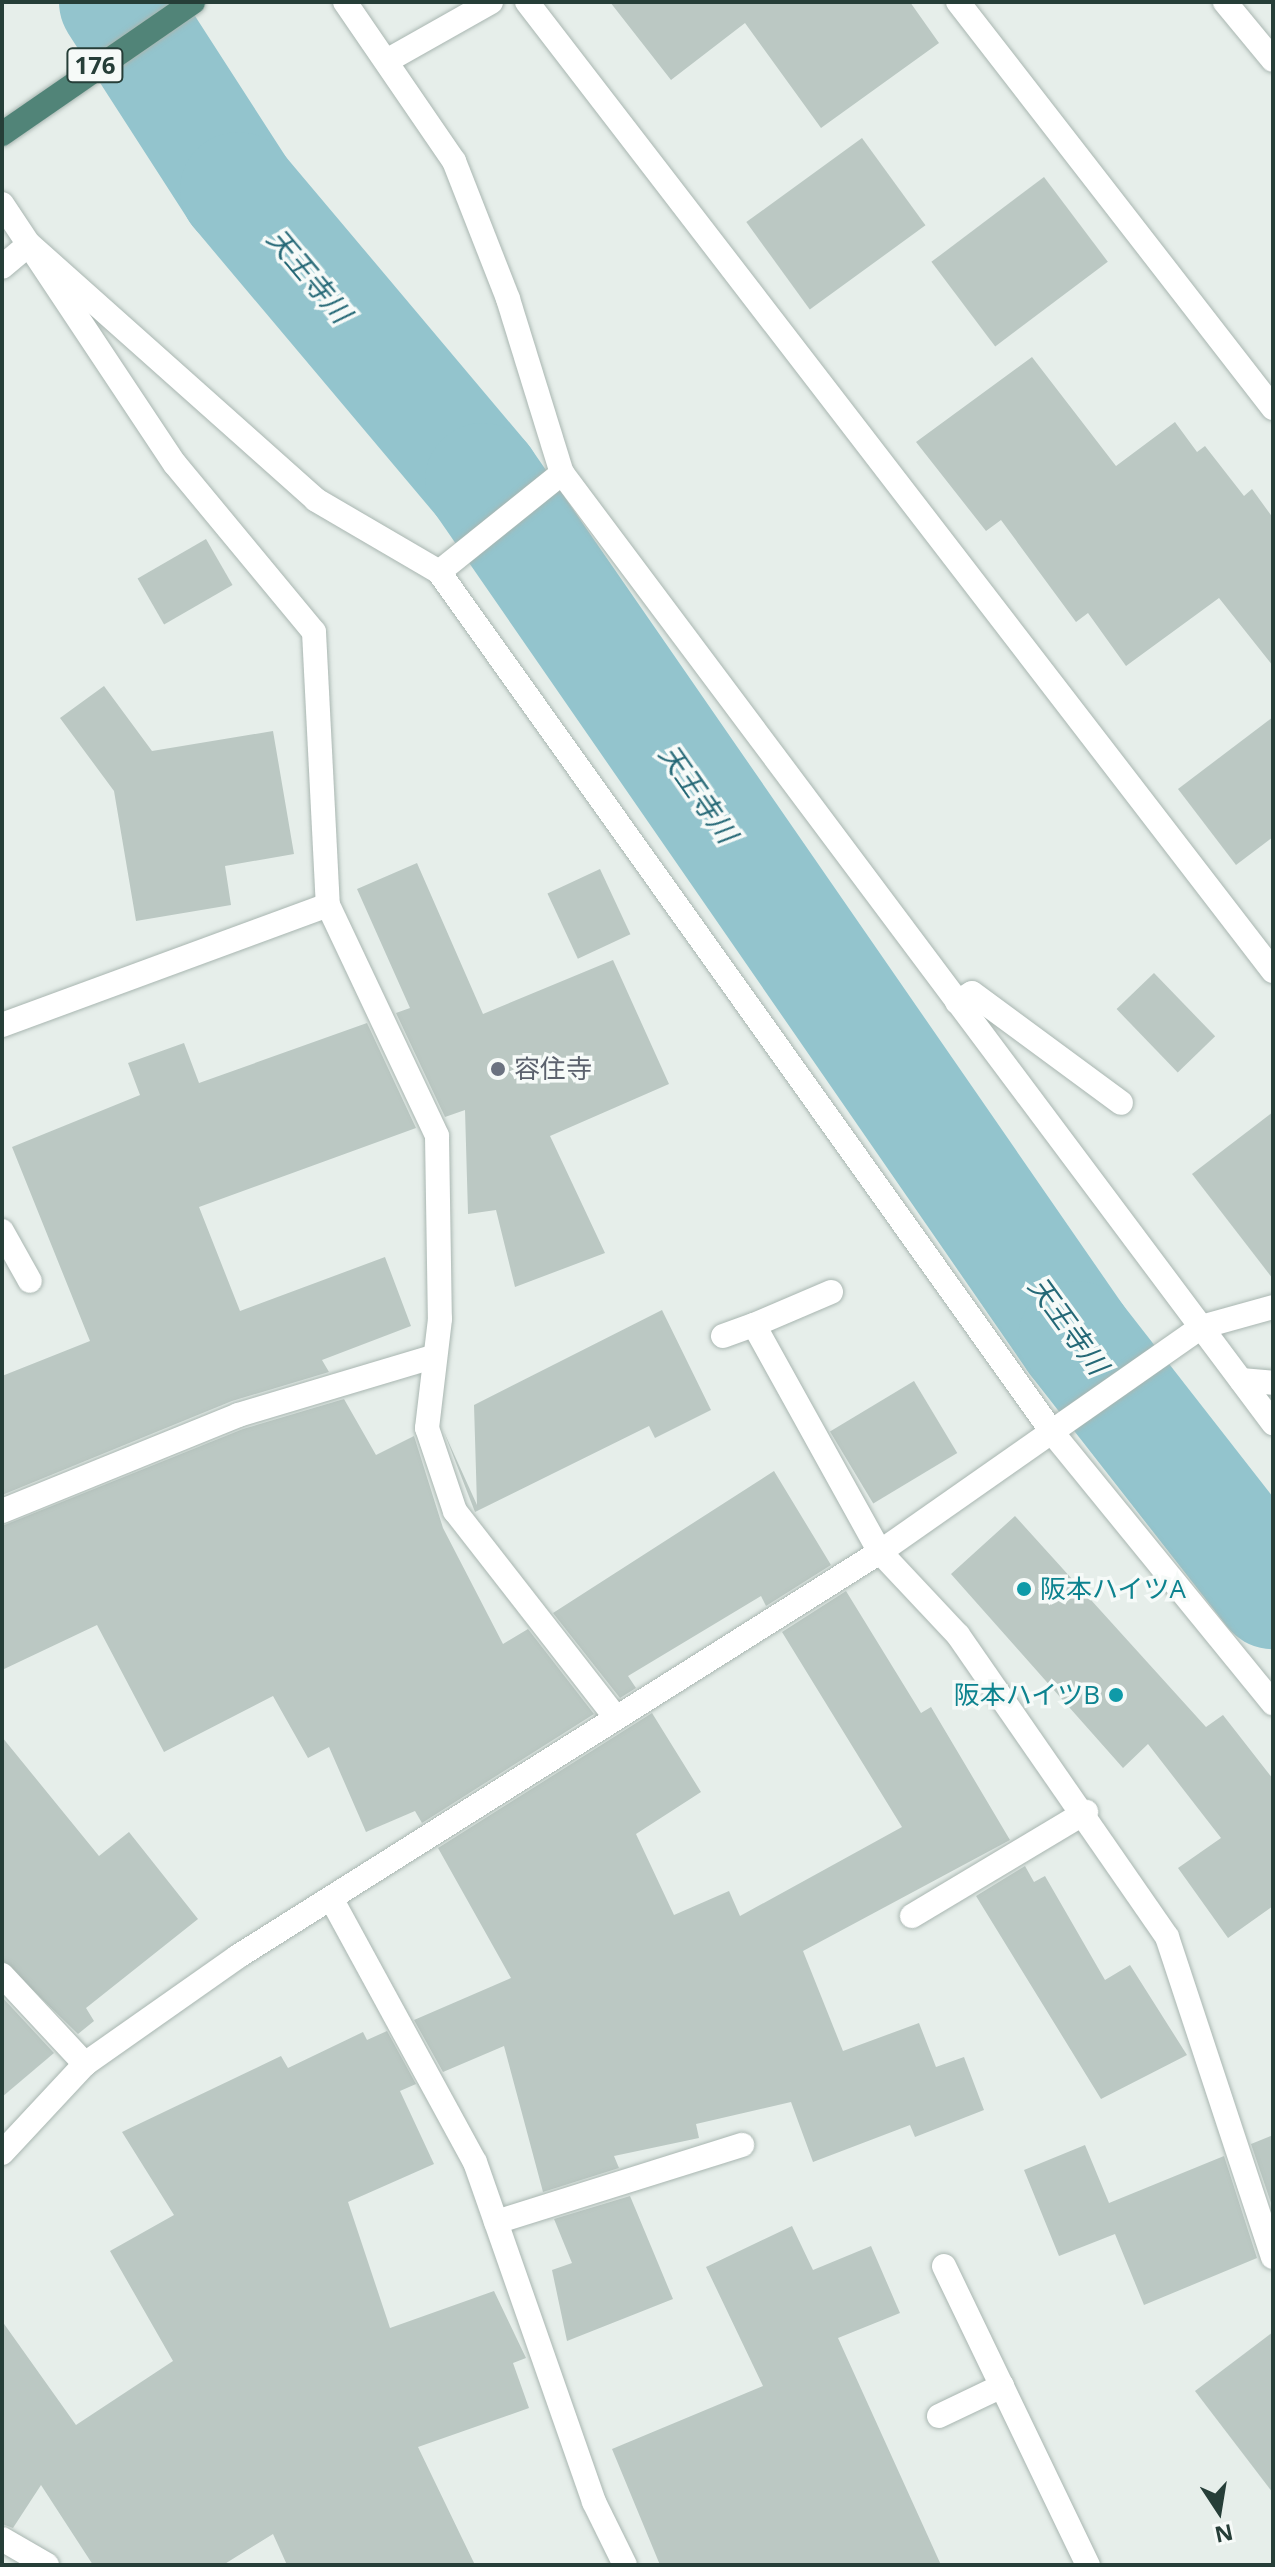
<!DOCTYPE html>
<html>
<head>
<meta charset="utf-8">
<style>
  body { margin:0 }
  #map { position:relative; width:1275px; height:2567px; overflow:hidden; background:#e6eeea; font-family:"Open Sans","Noto Sans JP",sans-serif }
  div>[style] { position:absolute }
  .river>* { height:116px; margin:-58px; padding:0 58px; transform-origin:58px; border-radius:58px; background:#93c4cd }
  .building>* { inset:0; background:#bbc8c3; transform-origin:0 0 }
  .roads { filter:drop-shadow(0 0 2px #a9b6b1) drop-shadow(0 0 2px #a9b6b1) }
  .service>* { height:24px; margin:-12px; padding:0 12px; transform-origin:12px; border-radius:12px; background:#fff }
  .minor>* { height:24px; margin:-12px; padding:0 12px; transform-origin:12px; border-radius:12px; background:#fff }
  .trunk>* { height:24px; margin:-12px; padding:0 12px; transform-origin:12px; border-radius:12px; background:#518478 }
  .dots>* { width:22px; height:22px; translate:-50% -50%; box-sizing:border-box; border:4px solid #f6faf8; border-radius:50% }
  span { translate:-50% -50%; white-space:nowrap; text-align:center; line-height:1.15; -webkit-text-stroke:7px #f6faf8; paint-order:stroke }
  .shield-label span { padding:2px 6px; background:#f6faf8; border:2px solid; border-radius:6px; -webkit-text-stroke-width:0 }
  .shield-label { font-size:24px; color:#263e38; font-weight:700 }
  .worship-label { font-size:26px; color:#5b616d }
  .left { translate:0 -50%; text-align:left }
  .culture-label { font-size:26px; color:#0d838f }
  .right { translate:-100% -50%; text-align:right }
  .water-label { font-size:28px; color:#256876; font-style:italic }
  .frame { position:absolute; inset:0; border:4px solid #263e38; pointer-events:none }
  .north { position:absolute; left:1179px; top:2471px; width:80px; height:80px; -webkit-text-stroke:6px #f6faf8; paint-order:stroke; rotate:168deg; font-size:22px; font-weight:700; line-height:32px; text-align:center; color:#263e38 }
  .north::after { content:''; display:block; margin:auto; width:28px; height:36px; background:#263e38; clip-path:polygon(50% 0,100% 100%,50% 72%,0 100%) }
</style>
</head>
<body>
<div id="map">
  <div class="river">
    <div style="left:117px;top:2px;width:224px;rotate:57.2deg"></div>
    <div style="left:238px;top:190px;width:380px;rotate:49.9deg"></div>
    <div style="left:483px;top:481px;width:1043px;rotate:55.35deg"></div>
    <div style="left:1076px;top:1339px;width:320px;rotate:52deg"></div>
  </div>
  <div class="building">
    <div style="clip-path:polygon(610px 2px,910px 2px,939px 43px,821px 128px,745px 23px,671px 80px)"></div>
    <div style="left:862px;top:138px;width:108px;height:143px;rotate:54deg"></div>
    <div style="left:1044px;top:177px;width:106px;height:141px;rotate:53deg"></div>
    <div style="clip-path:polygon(1032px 357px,1116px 466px,1175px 422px,1197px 452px,1205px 446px,1244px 496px,1252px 489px,1273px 518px,1273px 666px,1219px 598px,1126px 666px,1088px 613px,1076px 622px,1001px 520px,986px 531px,916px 442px)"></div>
    <div style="left:206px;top:539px;width:53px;height:79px;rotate:60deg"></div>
    <div style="clip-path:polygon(104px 686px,152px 751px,273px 731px,294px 854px,225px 866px,231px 905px,136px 921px,114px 791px,60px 718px)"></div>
    <div style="clip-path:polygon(1273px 717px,1273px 837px,1236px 865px,1178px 789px)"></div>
    <div style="clip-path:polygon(417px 863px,483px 1014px,613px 960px,669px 1084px,550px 1136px,605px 1253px,515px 1287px,496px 1210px,468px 1214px,465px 1110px,445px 1117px,396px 1013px,410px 1008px,357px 889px)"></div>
    <div style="left:600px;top:869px;width:72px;height:58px;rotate:65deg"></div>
    <div style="left:1154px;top:973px;width:88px;height:52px;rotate:46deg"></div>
    <div style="clip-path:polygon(367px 1023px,416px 1128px,199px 1207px,240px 1311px,385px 1257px,411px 1326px,322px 1360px,329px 1372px,232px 1401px,2px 1495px,2px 1376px,90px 1341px,12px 1147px,140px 1095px,128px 1063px,184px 1043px,199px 1083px)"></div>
    <div style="clip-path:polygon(1273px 1112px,1273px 1279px,1192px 1174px)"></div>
    <div style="clip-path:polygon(662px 1310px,711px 1410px,655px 1438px,649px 1426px,475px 1512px,444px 1432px,477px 1505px,474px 1405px)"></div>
    <div style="left:914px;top:1381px;width:84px;height:98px;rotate:59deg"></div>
    <div style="clip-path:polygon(344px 1399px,376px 1455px,414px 1436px,443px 1528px,503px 1644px,528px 1629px,594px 1714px,422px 1823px,415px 1811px,366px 1832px,329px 1747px,308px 1758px,273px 1696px,164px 1752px,97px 1625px,2px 1670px,2px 1526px,243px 1429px)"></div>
    <div style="clip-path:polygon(774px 1471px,831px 1565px,766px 1606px,761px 1596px,628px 1676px,636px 1688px,620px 1698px,553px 1613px)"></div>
    <div style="clip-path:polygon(1015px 1516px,1206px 1727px,1223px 1715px,1273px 1779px,1273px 1906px,1228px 1938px,1178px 1868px,1221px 1838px,1148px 1744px,1123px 1768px,951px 1574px)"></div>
    <div style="clip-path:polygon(846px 1591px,921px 1713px,931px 1707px,1010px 1840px,803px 1951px,843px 2051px,919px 2023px,936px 2067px,964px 2057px,984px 2110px,915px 2137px,910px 2125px,813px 2162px,791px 2102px,696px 2124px,699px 2138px,614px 2156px,619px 2168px,543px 2192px,504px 2046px,443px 2072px,414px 2020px,511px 1978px,438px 1848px,652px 1713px,701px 1792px,636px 1834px,674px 1915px,729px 1891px,740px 1916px,902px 1827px,782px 1632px)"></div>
    <div style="clip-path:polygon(2px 1737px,99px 1856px,129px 1832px,198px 1919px,86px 2008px,94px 2021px,78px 2034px,2px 1960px)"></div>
    <div style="clip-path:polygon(1025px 1866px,1034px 1882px,1045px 1876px,1105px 1980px,1130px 1965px,1187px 2055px,1101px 2099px,976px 1896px)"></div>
    <div style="clip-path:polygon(2px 1997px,54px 2053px,2px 2097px)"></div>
    <div style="clip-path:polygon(387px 2031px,416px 2084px,400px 2091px,434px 2164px,348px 2202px,390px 2328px,494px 2291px,526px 2358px,513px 2363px,529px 2408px,418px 2447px,475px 2565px,287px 2565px,273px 2534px,223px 2565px,93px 2565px,41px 2485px,13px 2528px,2px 2524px,2px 2321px,76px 2425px,173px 2361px,110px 2251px,174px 2215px,122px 2132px,281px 2056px,288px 2068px,363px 2032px,367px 2040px)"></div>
    <div style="clip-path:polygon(1273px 2135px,1273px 2209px,1251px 2144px)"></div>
    <div style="clip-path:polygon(1085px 2145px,1109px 2203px,1224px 2156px,1257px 2258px,1144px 2305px,1115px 2234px,1059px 2256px,1024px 2170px)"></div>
    <div style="clip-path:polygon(630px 2196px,673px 2299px,567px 2341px,552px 2270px,572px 2263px,554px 2219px)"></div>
    <div style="clip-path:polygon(792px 2226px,813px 2270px,871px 2246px,900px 2313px,838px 2338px,941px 2565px,660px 2565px,612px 2449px,763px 2386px,706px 2267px)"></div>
    <div style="clip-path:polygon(1273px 2332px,1273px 2493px,1195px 2391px)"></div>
  </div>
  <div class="roads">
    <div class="service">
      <div style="left:1225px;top:2px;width:75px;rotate:50.4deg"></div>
      <div style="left:957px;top:1002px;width:17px;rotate:-31deg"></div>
      <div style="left:972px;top:993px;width:185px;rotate:36.4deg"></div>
      <div style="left:2px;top:1231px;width:57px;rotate:60.8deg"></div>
      <div style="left:831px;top:1292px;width:84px;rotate:156.8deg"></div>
      <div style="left:754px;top:1325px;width:260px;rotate:61deg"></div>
      <div style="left:723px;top:1336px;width:33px;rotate:-20deg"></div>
      <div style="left:2px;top:1511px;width:255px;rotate:-22.1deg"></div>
      <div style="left:238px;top:1415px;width:203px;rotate:-16.6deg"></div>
      <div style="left:912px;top:1916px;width:203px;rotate:-30.9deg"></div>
      <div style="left:496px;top:2222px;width:258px;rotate:-17.4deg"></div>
    </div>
    <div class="minor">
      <div style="left:345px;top:2px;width:193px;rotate:55.6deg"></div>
      <div style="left:454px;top:161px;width:148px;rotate:68.6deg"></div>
      <div style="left:508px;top:299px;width:182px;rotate:72.8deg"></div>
      <div style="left:562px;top:473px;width:1187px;rotate:53.19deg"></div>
      <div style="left:527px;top:2px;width:1223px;rotate:52.41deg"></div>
      <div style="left:958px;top:2px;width:514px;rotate:52.19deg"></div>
      <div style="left:390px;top:59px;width:116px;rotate:-29.4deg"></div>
      <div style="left:2px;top:204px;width:312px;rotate:56.4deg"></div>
      <div style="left:175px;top:464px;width:218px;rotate:50.4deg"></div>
      <div style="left:314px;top:632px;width:273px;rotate:87.1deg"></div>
      <div style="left:328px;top:905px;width:255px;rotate:64.7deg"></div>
      <div style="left:437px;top:1136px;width:183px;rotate:89.1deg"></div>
      <div style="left:440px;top:1319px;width:110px;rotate:96.8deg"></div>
      <div style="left:427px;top:1428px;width:88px;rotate:71.4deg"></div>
      <div style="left:455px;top:1511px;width:262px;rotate:52.1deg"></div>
      <div style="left:2px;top:267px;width:35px;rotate:-40deg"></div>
      <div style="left:29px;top:244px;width:385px;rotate:41.7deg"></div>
      <div style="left:316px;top:500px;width:143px;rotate:30.3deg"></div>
      <div style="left:439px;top:572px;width:1061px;rotate:54.51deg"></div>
      <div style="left:1055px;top:1436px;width:345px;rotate:50.8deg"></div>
      <div style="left:439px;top:572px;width:158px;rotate:-38.8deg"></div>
      <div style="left:2px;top:1025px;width:347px;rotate:-20.2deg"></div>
      <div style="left:1241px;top:1380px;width:32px;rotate:5deg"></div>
      <div style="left:880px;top:1552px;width:114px;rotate:46.8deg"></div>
      <div style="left:958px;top:1635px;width:367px;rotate:55.3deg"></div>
      <div style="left:1167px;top:1937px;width:337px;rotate:71.7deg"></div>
      <div style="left:332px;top:1900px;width:298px;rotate:61.4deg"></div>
      <div style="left:475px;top:2162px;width:360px;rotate:70.7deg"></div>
      <div style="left:594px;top:2502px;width:70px;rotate:63.8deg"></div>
      <div style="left:2px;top:1975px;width:122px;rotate:47deg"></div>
      <div style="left:2px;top:2153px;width:122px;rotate:-47deg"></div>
      <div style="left:85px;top:2064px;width:186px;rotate:-35.1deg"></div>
      <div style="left:237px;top:1957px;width:760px;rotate:-32.21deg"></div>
      <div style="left:880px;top:1552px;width:392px;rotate:-35deg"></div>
      <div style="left:1201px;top:1327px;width:75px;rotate:-15.5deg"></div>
      <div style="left:944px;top:2266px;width:332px;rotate:64.3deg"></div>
      <div style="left:939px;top:2416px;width:70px;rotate:-25.5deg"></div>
      <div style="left:2px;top:2539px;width:52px;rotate:30deg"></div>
    </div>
    <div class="trunk">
      <div style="left:2px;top:134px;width:232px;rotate:-34.6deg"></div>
    </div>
  </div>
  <div class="dots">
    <div style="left:498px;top:1069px;background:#6b7280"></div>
    <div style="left:1024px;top:1589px;background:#0f9aa8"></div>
    <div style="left:1116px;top:1695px;background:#0f9aa8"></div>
  </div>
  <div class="shield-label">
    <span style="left:95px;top:65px">176</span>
  </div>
  <div class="worship-label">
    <span class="left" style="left:514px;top:1069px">容住寺</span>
  </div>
  <div class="culture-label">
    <span class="left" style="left:1040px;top:1589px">阪本ハイツA</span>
    <span class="right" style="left:1100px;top:1695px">阪本ハイツB</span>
  </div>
  <div class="water-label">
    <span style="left:310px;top:275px;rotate:50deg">天王寺川</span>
    <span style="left:699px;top:793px;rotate:55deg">天王寺川</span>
    <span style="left:1069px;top:1325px;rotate:54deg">天王寺川</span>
  </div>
  <div class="frame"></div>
  <div class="north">N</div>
</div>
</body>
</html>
